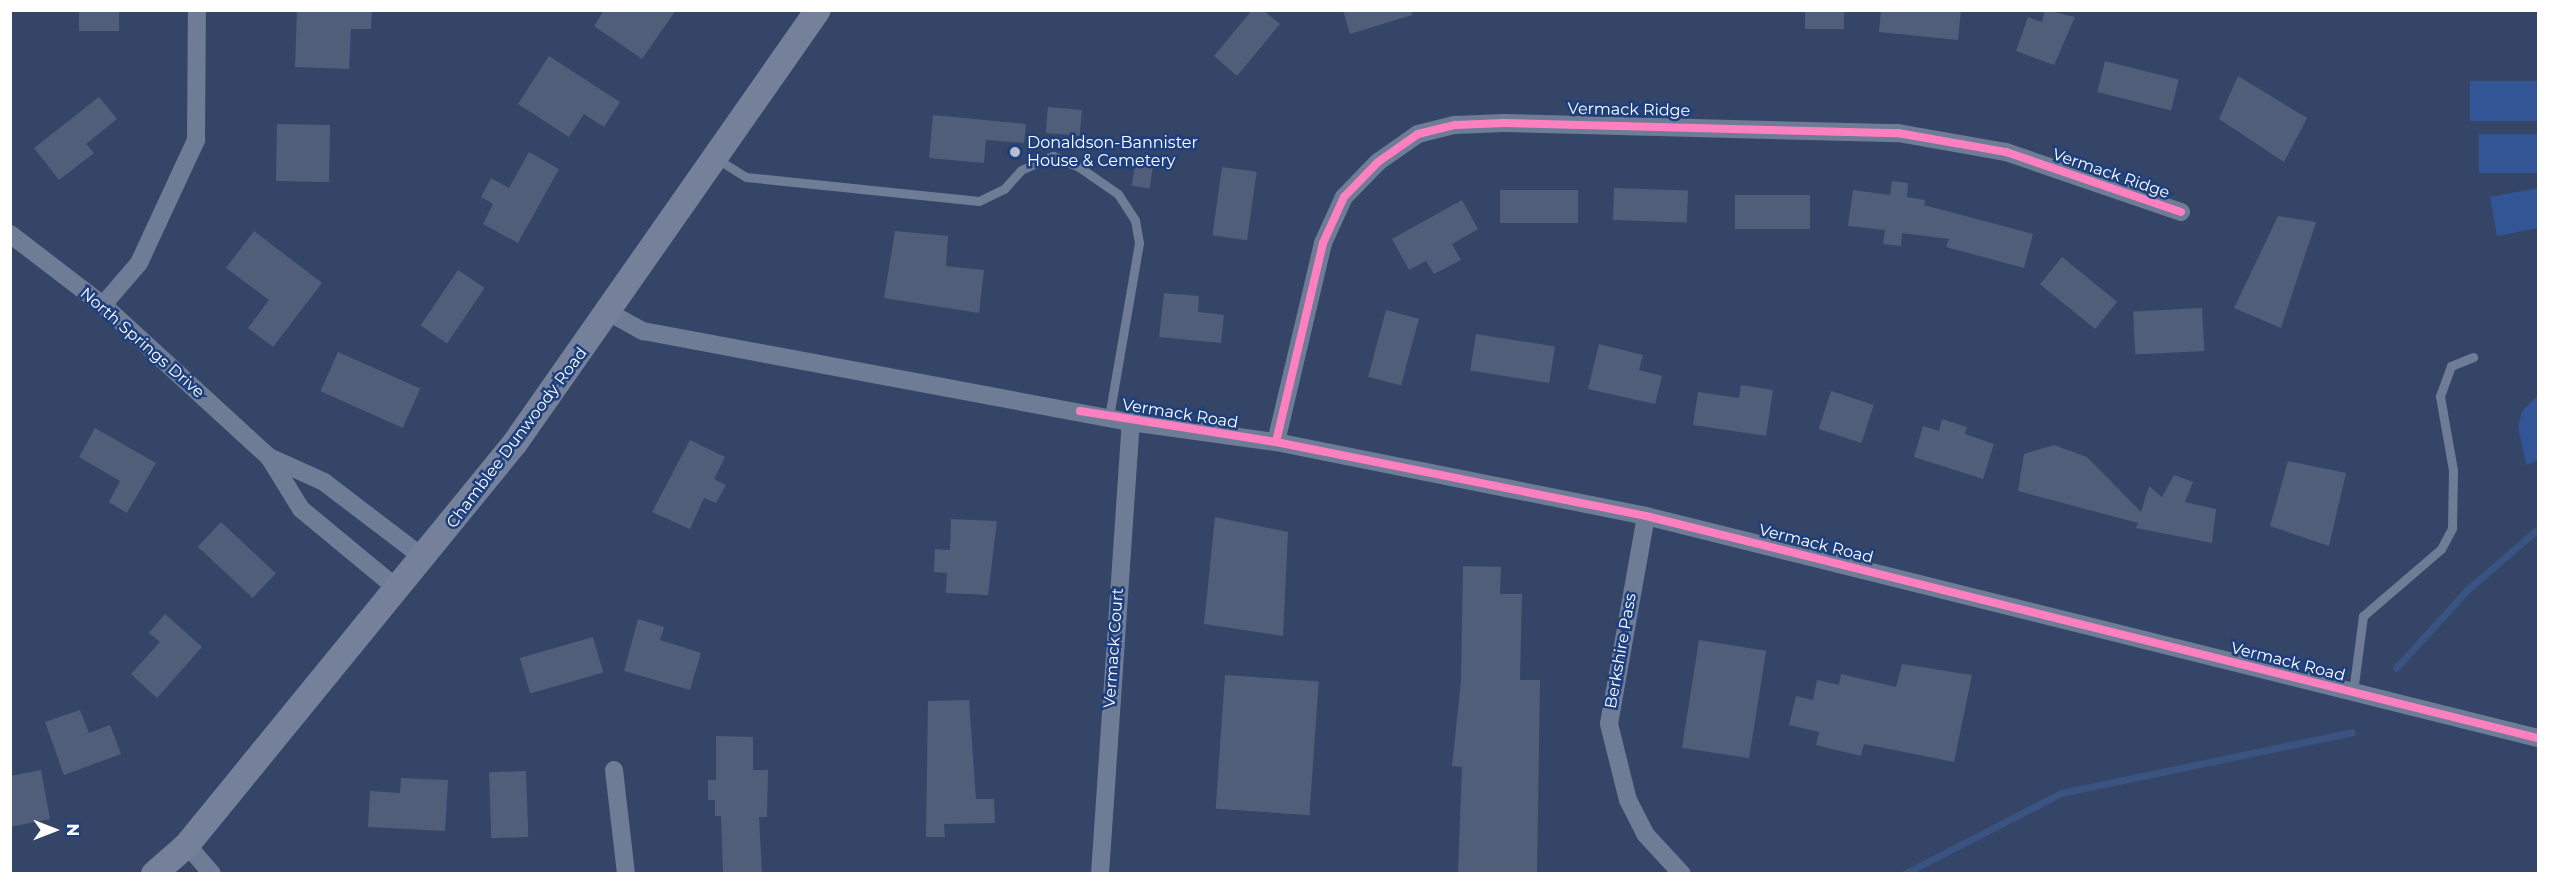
<!DOCTYPE html>
<html>
<head>
<meta charset="utf-8">
<style>
  body { margin:0 }
  #map { position:relative; width:2549px; height:884px; overflow:hidden; background:#344567; font-family:Montserrat,sans-serif }
  div>[style] { position:absolute }
  .green>* { inset:0; background:#315595; transform-origin:0 0 }
  .stream>* { height:7px; margin:-3.5px; padding:0 3.5px; transform-origin:3.5px; border-radius:3.5px; background:#3a5380 }
  .building>* { inset:0; background:#505e79; transform-origin:0 0 }
  .lane>* { height:9px; margin:-4.5px; padding:0 4.5px; transform-origin:4.5px; border-radius:4.5px; background:#6e7c96 }
  .street>* { height:18px; margin:-9px; padding:0 9px; transform-origin:9px; border-radius:9px; background:#6e7c96 }
  .secondary>* { height:26px; margin:-13px; padding:0 13px; transform-origin:13px; border-radius:13px; background:#75819a }
  .cycleway>* { height:8px; margin:-4px; padding:0 4px; transform-origin:4px; border-radius:4px; background:#ff80c0 }
  .dots>* { width:16px; height:16px; translate:-50% -50%; box-sizing:border-box; border:3px solid #1e3f7d; border-radius:50% }
  span { translate:-50% -50%; white-space:nowrap; text-align:center; line-height:1.15; -webkit-text-stroke:5px #1e3f7d; paint-order:stroke }
  .street-label { font-size:16px; color:#fff }
  .poi-label { font-size:16px; color:#fff }
  .left { translate:0 -50%; text-align:left }
  .frame { position:absolute; inset:0; border:12px solid #fff; pointer-events:none }
  .north { position:absolute; left:24px; top:800px; width:60px; height:60px; -webkit-text-stroke:4px #1e3f7d; paint-order:stroke; rotate:90deg; font-size:16px; font-weight:700; line-height:24px; text-align:center; color:#fff }
  .north::after { content:''; display:block; margin:auto; width:21px; height:27px; background:#fff; clip-path:polygon(50% 0,100% 100%,50% 72%,0 100%) }
</style>
</head>
<body>
<div id="map">
  <div class="green">
    <div style="left:2538px;top:81px;width:40px;height:68px;rotate:90deg"></div>
    <div style="left:2538px;top:134px;width:39px;height:59px;rotate:90deg"></div>
    <div style="clip-path:polygon(2538px 188px,2538px 228px,2497px 236px,2490px 197px)"></div>
    <div style="clip-path:polygon(2538px 395px,2538px 460px,2526px 465px,2518px 426px,2522px 411px)"></div>
  </div>
  <div class="stream">
    <div style="left:2396px;top:668px;width:105px;rotate:-47.7deg"></div>
    <div style="left:2467px;top:590px;width:94px;rotate:-40.7deg"></div>
    <div style="left:1904px;top:874px;width:177px;rotate:-27.3deg"></div>
    <div style="left:2061px;top:793px;width:297px;rotate:-11.8deg"></div>
  </div>
  <div class="building">
    <div style="left:79px;top:10px;width:40px;height:21px"></div>
    <div style="clip-path:polygon(297px 10px,372px 10px,371px 29px,351px 29px,349px 69px,295px 67px)"></div>
    <div style="clip-path:polygon(604px 10px,676px 10px,642px 59px,594px 26px)"></div>
    <div style="clip-path:polygon(1252px 10px,1263px 10px,1280px 24px,1237px 76px,1214px 56px)"></div>
    <div style="clip-path:polygon(1343px 10px,1412px 10px,1412px 15px,1350px 34px)"></div>
    <div style="left:1805px;top:10px;width:39px;height:19px"></div>
    <div style="clip-path:polygon(1881px 10px,1961px 10px,1958px 40px,1879px 32px)"></div>
    <div style="clip-path:polygon(2045px 10px,2075px 17px,2054px 65px,2016px 51px,2028px 17px,2042px 22px)"></div>
    <div style="clip-path:polygon(549px 56px,620px 102px,604px 127px,584px 114px,569px 137px,518px 104px)"></div>
    <div style="left:2105px;top:61px;width:76px;height:32px;rotate:14deg"></div>
    <div style="clip-path:polygon(2238px 76px,2307px 118px,2284px 162px,2219px 119px)"></div>
    <div style="clip-path:polygon(99px 97px,117px 119px,86px 144px,94px 153px,59px 180px,34px 148px)"></div>
    <div style="left:1048px;top:107px;width:34px;height:26px;rotate:5deg"></div>
    <div style="clip-path:polygon(933px 115px,1026px 124px,1024px 143px,986px 140px,984px 163px,929px 158px)"></div>
    <div style="left:277px;top:124px;width:53px;height:57px;rotate:1deg"></div>
    <div style="clip-path:polygon(529px 152px,559px 169px,518px 243px,483px 224px,493px 204px,481px 197px,491px 178px,509px 188px)"></div>
    <div style="left:1135px;top:165px;width:18px;height:21px;rotate:9deg"></div>
    <div style="left:1222px;top:167px;width:35px;height:69px;rotate:8deg"></div>
    <div style="clip-path:polygon(1892px 181px,1908px 183px,1907px 197px,1925px 200px,1924px 205px,2033px 234px,2024px 268px,1946px 247px,1949px 239px,1902px 233px,1901px 246px,1883px 244px,1885px 230px,1848px 226px,1853px 190px,1890px 195px)"></div>
    <div style="left:1614px;top:188px;width:74px;height:32px;rotate:2deg"></div>
    <div style="left:1578px;top:190px;width:33px;height:78px;rotate:90deg"></div>
    <div style="left:1810px;top:195px;width:34px;height:75px;rotate:90deg"></div>
    <div style="clip-path:polygon(1462px 200px,1478px 229px,1452px 244px,1461px 260px,1434px 274px,1426px 261px,1409px 270px,1392px 239px)"></div>
    <div style="clip-path:polygon(2278px 216px,2316px 222px,2281px 328px,2234px 308px)"></div>
    <div style="clip-path:polygon(254px 231px,322px 283px,273px 347px,248px 328px,269px 300px,226px 268px)"></div>
    <div style="clip-path:polygon(895px 231px,948px 236px,946px 266px,984px 270px,979px 313px,884px 298px)"></div>
    <div style="left:2062px;top:257px;width:71px;height:35px;rotate:39deg"></div>
    <div style="left:458px;top:270px;width:32px;height:67px;rotate:34deg"></div>
    <div style="clip-path:polygon(1164px 293px,1199px 296px,1198px 312px,1224px 315px,1221px 343px,1159px 337px)"></div>
    <div style="left:2202px;top:308px;width:43px;height:69px;rotate:87deg"></div>
    <div style="left:1386px;top:310px;width:34px;height:69px;rotate:15deg"></div>
    <div style="left:1476px;top:334px;width:80px;height:37px;rotate:9deg"></div>
    <div style="clip-path:polygon(1599px 344px,1643px 355px,1639px 370px,1662px 376px,1655px 404px,1588px 389px)"></div>
    <div style="left:338px;top:352px;width:90px;height:43px;rotate:24deg"></div>
    <div style="clip-path:polygon(1741px 385px,1773px 390px,1766px 436px,1693px 425px,1698px 392px,1739px 398px)"></div>
    <div style="left:1831px;top:391px;width:45px;height:40px;rotate:18deg"></div>
    <div style="clip-path:polygon(1942px 419px,1967px 427px,1965px 434px,1994px 444px,1983px 479px,1914px 457px,1923px 426px,1939px 431px)"></div>
    <div style="clip-path:polygon(95px 428px,156px 463px,127px 513px,109px 502px,120px 481px,79px 457px)"></div>
    <div style="clip-path:polygon(690px 440px,725px 457px,714px 479px,726px 485px,716px 503px,704px 498px,690px 529px,652px 512px)"></div>
    <div style="clip-path:polygon(2054px 445px,2087px 457px,2141px 512px,2149px 486px,2162px 497px,2174px 475px,2193px 482px,2185px 502px,2216px 509px,2212px 543px,2136px 528px,2138px 523px,2018px 491px,2024px 454px)"></div>
    <div style="clip-path:polygon(2288px 461px,2346px 473px,2329px 546px,2270px 526px)"></div>
    <div style="clip-path:polygon(1215px 517px,1288px 532px,1283px 636px,1204px 624px)"></div>
    <div style="clip-path:polygon(951px 519px,997px 521px,988px 595px,946px 593px,947px 573px,934px 572px,935px 549px,950px 550px)"></div>
    <div style="left:221px;top:522px;width:75px;height:34px;rotate:43deg"></div>
    <div style="clip-path:polygon(1463px 566px,1501px 567px,1500px 594px,1522px 594px,1520px 680px,1540px 680px,1537px 873px,1458px 872px,1462px 767px,1452px 766px,1461px 681px)"></div>
    <div style="clip-path:polygon(165px 614px,202px 647px,157px 698px,131px 674px,160px 642px,149px 633px)"></div>
    <div style="clip-path:polygon(638px 619px,664px 627px,660px 640px,701px 653px,690px 690px,624px 671px)"></div>
    <div style="left:593px;top:637px;width:37px;height:76px;rotate:74deg"></div>
    <div style="left:1699px;top:640px;width:68px;height:109px;rotate:9deg"></div>
    <div style="clip-path:polygon(1902px 664px,1972px 675px,1954px 762px,1864px 744px,1861px 756px,1816px 745px,1819px 732px,1789px 725px,1796px 696px,1813px 700px,1817px 680px,1839px 685px,1841px 674px,1896px 687px)"></div>
    <div style="left:1225px;top:675px;width:94px;height:134px;rotate:4deg"></div>
    <div style="clip-path:polygon(969px 700px,976px 799px,994px 799px,995px 823px,944px 824px,945px 837px,926px 837px,928px 701px)"></div>
    <div style="clip-path:polygon(80px 710px,89px 733px,110px 725px,121px 754px,64px 775px,45px 722px)"></div>
    <div style="clip-path:polygon(716px 736px,753px 737px,753px 770px,768px 770px,767px 817px,759px 817px,762px 873px,723px 873px,721px 816px,715px 816px,715px 800px,708px 800px,708px 780px,716px 780px)"></div>
    <div style="clip-path:polygon(41px 770px,50px 819px,10px 827px,10px 776px)"></div>
    <div style="left:526px;top:771px;width:66px;height:37px;rotate:88deg"></div>
    <div style="clip-path:polygon(401px 778px,448px 780px,445px 831px,368px 827px,370px 791px,400px 793px)"></div>
  </div>
  <div class="lane">
    <div style="left:717px;top:159px;width:34px;rotate:32deg"></div>
    <div style="left:746px;top:177px;width:234px;rotate:5.9deg"></div>
    <div style="left:979px;top:201px;width:28px;rotate:-26deg"></div>
    <div style="left:1004px;top:189px;width:25px;rotate:-48deg"></div>
    <div style="left:1021px;top:170px;width:35px;rotate:-24deg"></div>
    <div style="left:1053px;top:156px;width:28px;rotate:23deg"></div>
    <div style="left:1079px;top:167px;width:47px;rotate:34.7deg"></div>
    <div style="left:1118px;top:194px;width:31px;rotate:57deg"></div>
    <div style="left:1135px;top:220px;width:23px;rotate:80deg"></div>
    <div style="left:1139px;top:243px;width:177px;rotate:99.8deg"></div>
    <div style="left:2353px;top:692px;width:77px;rotate:-82.5deg"></div>
    <div style="left:2363px;top:616px;width:103px;rotate:-40.7deg"></div>
    <div style="left:2441px;top:549px;width:24px;rotate:-62deg"></div>
    <div style="left:2452px;top:528px;width:58px;rotate:-89deg"></div>
    <div style="left:2453px;top:470px;width:75px;rotate:-100deg"></div>
    <div style="left:2440px;top:396px;width:32px;rotate:-70deg"></div>
    <div style="left:2451px;top:366px;width:24px;rotate:-22deg"></div>
  </div>
  <div class="street">
    <div style="left:10px;top:234px;width:117px;rotate:37.4deg"></div>
    <div style="left:103px;top:305px;width:225px;rotate:42.5deg"></div>
    <div style="left:269px;top:457px;width:61px;rotate:58.4deg"></div>
    <div style="left:301px;top:509px;width:127px;rotate:39.6deg"></div>
    <div style="left:103px;top:305px;width:55px;rotate:-49.4deg"></div>
    <div style="left:139px;top:263px;width:136px;rotate:-65.1deg"></div>
    <div style="left:196px;top:140px;width:130px;rotate:-89.6deg"></div>
    <div style="left:610px;top:313px;width:38px;rotate:29deg"></div>
    <div style="left:643px;top:331px;width:496px;rotate:10.6deg"></div>
    <div style="left:1131px;top:422px;width:146px;rotate:7.9deg"></div>
    <div style="left:1276px;top:442px;width:377px;rotate:11.3deg"></div>
    <div style="left:1646px;top:516px;width:919px;rotate:13.98deg"></div>
    <div style="left:1276px;top:442px;width:204px;rotate:-76.7deg"></div>
    <div style="left:1323px;top:243px;width:51px;rotate:-65.5deg"></div>
    <div style="left:1344px;top:197px;width:49px;rotate:-45.8deg"></div>
    <div style="left:1378px;top:162px;width:49px;rotate:-35deg"></div>
    <div style="left:1418px;top:134px;width:38px;rotate:-14deg"></div>
    <div style="left:1455px;top:125px;width:49px;rotate:-2.3deg"></div>
    <div style="left:1504px;top:123px;width:394px;rotate:1.5deg"></div>
    <div style="left:1898px;top:133px;width:110px;rotate:10deg"></div>
    <div style="left:2006px;top:152px;width:185px;rotate:18.9deg"></div>
    <div style="left:269px;top:457px;width:60px;rotate:24.4deg"></div>
    <div style="left:324px;top:482px;width:127px;rotate:37.3deg"></div>
    <div style="left:1646px;top:516px;width:211px;rotate:100.1deg"></div>
    <div style="left:1609px;top:724px;width:78px;rotate:76deg"></div>
    <div style="left:1628px;top:800px;width:38px;rotate:63deg"></div>
    <div style="left:1645px;top:834px;width:54px;rotate:47.2deg"></div>
    <div style="left:614px;top:770px;width:105px;rotate:83.4deg"></div>
    <div style="left:187px;top:845px;width:38px;rotate:49deg"></div>
    <div style="left:1100px;top:874px;width:453px;rotate:-86.1deg"></div>
  </div>
  <div class="secondary">
    <div style="left:154px;top:874px;width:44px;rotate:-41.3deg"></div>
    <div style="left:187px;top:845px;width:519px;rotate:-50.79deg"></div>
    <div style="left:515px;top:443px;width:528px;rotate:-55.02deg"></div>
  </div>
  <div class="cycleway">
    <div style="left:1080px;top:411px;width:198px;rotate:9deg"></div>
    <div style="left:1276px;top:442px;width:377px;rotate:11.3deg"></div>
    <div style="left:1646px;top:516px;width:919px;rotate:13.98deg"></div>
    <div style="left:1276px;top:442px;width:204px;rotate:-76.7deg"></div>
    <div style="left:1323px;top:243px;width:51px;rotate:-65.5deg"></div>
    <div style="left:1344px;top:197px;width:49px;rotate:-45.8deg"></div>
    <div style="left:1378px;top:162px;width:49px;rotate:-35deg"></div>
    <div style="left:1418px;top:134px;width:38px;rotate:-14deg"></div>
    <div style="left:1455px;top:125px;width:49px;rotate:-2.3deg"></div>
    <div style="left:1504px;top:123px;width:394px;rotate:1.5deg"></div>
    <div style="left:1898px;top:133px;width:110px;rotate:10deg"></div>
    <div style="left:2006px;top:152px;width:185px;rotate:18.9deg"></div>
  </div>
  <div class="dots">
    <div style="left:1015px;top:152px;background:#b8beca"></div>
  </div>
  <div class="street-label">
    <span style="left:1629px;top:110px;rotate:1deg">Vermack Ridge</span>
    <span style="left:2111px;top:174px;rotate:19deg">Vermack Ridge</span>
    <span style="left:142px;top:343px;rotate:41deg">North Springs Drive</span>
    <span style="left:1180px;top:414px;rotate:9deg">Vermack Road</span>
    <span style="left:517px;top:438px;rotate:-53deg">Chamblee Dunwoody Road</span>
    <span style="left:1816px;top:544px;rotate:14deg">Vermack Road</span>
    <span style="left:1114px;top:648px;rotate:-86deg">Vermack Court</span>
    <span style="left:1621px;top:651px;rotate:-80deg">Berkshire Pass</span>
    <span style="left:2288px;top:662px;rotate:14deg">Vermack Road</span>
  </div>
  <div class="poi-label">
    <span class="left" style="left:1027px;top:152px">Donaldson-Bannister<br>House &amp; Cemetery</span>
  </div>
  <div class="frame"></div>
  <div class="north">N</div>
</div>
</body>
</html>
